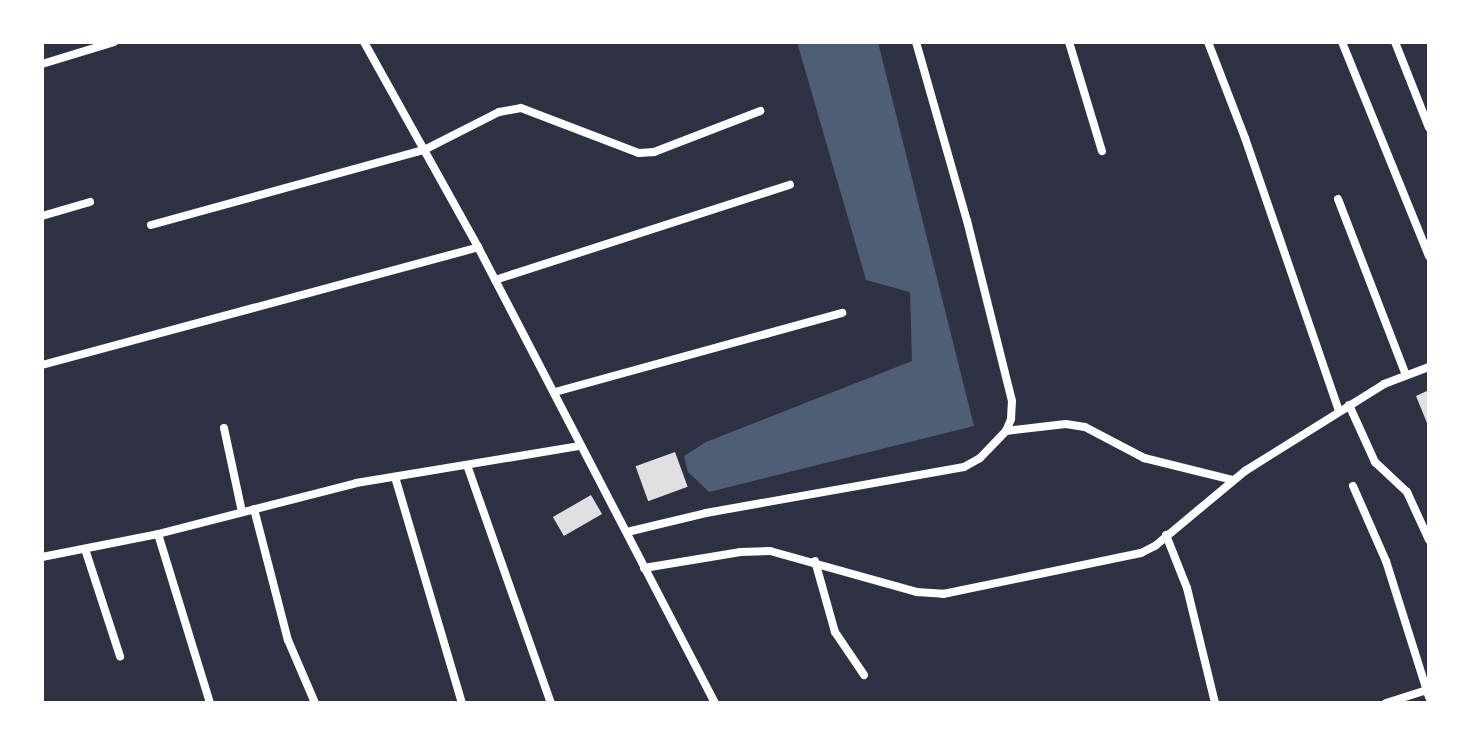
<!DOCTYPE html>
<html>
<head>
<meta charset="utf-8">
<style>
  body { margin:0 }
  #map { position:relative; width:1471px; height:745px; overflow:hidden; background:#2d3142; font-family:"Fira Sans",sans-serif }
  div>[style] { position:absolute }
  .water>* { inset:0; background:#4f5d75 }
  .building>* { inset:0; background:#e0e0e3; transform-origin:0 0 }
  .minor>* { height:8px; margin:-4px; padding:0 4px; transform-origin:4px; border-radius:4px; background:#fff }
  span { translate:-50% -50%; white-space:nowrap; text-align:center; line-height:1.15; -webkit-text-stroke:7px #fff; paint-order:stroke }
  .frame { position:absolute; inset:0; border:44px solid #fff; pointer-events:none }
</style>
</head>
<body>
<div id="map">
  <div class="water">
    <div style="clip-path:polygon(797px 42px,878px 42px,974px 426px,709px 492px,688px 472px,684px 456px,706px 442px,912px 361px,910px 292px,866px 280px)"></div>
  </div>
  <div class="building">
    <div style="clip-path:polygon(1429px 390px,1429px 428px,1416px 396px)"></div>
    <div style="left:675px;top:452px;width:37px;height:42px;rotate:70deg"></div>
    <div style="left:591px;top:495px;width:22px;height:44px;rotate:60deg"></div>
  </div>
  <div class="minor">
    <div style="left:364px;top:42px;width:235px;rotate:60.9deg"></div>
    <div style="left:478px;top:247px;width:514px;rotate:62.54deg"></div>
    <div style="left:1069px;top:42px;width:114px;rotate:73.2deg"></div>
    <div style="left:1208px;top:42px;width:103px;rotate:68.9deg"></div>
    <div style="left:1245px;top:138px;width:289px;rotate:71deg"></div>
    <div style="left:1342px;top:42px;width:231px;rotate:67.9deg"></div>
    <div style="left:1395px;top:42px;width:92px;rotate:68.4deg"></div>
    <div style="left:42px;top:64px;width:75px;rotate:-17deg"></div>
    <div style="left:1338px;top:199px;width:189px;rotate:68.9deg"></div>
    <div style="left:42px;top:216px;width:50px;rotate:-16.3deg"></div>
    <div style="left:151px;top:225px;width:283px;rotate:-15.4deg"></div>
    <div style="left:424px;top:150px;width:84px;rotate:-26.9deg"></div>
    <div style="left:499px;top:112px;width:22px;rotate:-10deg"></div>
    <div style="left:521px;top:108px;width:126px;rotate:20.9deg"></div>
    <div style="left:639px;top:153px;width:15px;rotate:-4deg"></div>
    <div style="left:654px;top:152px;width:114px;rotate:-21.1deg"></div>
    <div style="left:495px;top:280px;width:310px;rotate:-17.9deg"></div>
    <div style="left:42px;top:365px;width:452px;rotate:-15.1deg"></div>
    <div style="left:555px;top:392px;width:298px;rotate:-15.4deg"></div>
    <div style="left:1349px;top:405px;width:63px;rotate:65.5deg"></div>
    <div style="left:1375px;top:462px;width:44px;rotate:43.2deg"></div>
    <div style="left:1407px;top:492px;width:53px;rotate:65.4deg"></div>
    <div style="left:224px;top:428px;width:86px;rotate:77.9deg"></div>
    <div style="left:1006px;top:431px;width:60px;rotate:-6.7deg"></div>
    <div style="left:1066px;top:424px;width:19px;rotate:9deg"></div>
    <div style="left:1085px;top:427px;width:67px;rotate:27.7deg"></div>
    <div style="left:1144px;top:458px;width:92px;rotate:13.9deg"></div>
    <div style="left:467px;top:465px;width:252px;rotate:70.6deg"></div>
    <div style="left:395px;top:477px;width:236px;rotate:73.5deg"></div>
    <div style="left:1353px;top:486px;width:82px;rotate:66.3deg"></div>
    <div style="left:1386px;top:561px;width:143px;rotate:72.5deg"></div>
    <div style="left:254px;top:509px;width:135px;rotate:75.5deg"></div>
    <div style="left:288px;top:640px;width:69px;rotate:66.8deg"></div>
    <div style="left:627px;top:532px;width:81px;rotate:-13.5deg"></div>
    <div style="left:706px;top:513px;width:262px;rotate:-10.1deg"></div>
    <div style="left:964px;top:467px;width:18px;rotate:-29deg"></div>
    <div style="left:980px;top:458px;width:37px;rotate:-46deg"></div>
    <div style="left:1006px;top:431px;width:13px;rotate:-67deg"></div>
    <div style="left:1011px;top:419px;width:18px;rotate:-87deg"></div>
    <div style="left:1012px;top:401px;width:186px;rotate:-104deg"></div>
    <div style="left:967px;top:221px;width:186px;rotate:-105.9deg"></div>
    <div style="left:158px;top:534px;width:177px;rotate:72.9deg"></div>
    <div style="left:1166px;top:535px;width:57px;rotate:68.4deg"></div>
    <div style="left:1187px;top:588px;width:118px;rotate:76.3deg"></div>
    <div style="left:85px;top:549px;width:113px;rotate:71.9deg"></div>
    <div style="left:42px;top:557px;width:118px;rotate:-11.2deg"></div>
    <div style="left:158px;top:534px;width:204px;rotate:-14.4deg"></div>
    <div style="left:356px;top:483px;width:227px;rotate:-9.4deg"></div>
    <div style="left:815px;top:561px;width:74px;rotate:74.3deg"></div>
    <div style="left:835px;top:632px;width:52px;rotate:56deg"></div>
    <div style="left:644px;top:568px;width:98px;rotate:-9.4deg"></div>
    <div style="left:741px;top:552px;width:29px;rotate:-2deg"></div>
    <div style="left:770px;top:551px;width:153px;rotate:15.6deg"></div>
    <div style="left:917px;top:592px;width:26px;rotate:4deg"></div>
    <div style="left:943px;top:594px;width:202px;rotate:-11.7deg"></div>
    <div style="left:1141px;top:553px;width:16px;rotate:-27deg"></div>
    <div style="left:1155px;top:546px;width:117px;rotate:-39.8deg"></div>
    <div style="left:1245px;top:471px;width:164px;rotate:-32deg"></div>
    <div style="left:1384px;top:384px;width:48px;rotate:-20.7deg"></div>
    <div style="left:1386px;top:703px;width:43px;rotate:-17.6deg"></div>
  </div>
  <div class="frame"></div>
</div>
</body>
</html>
